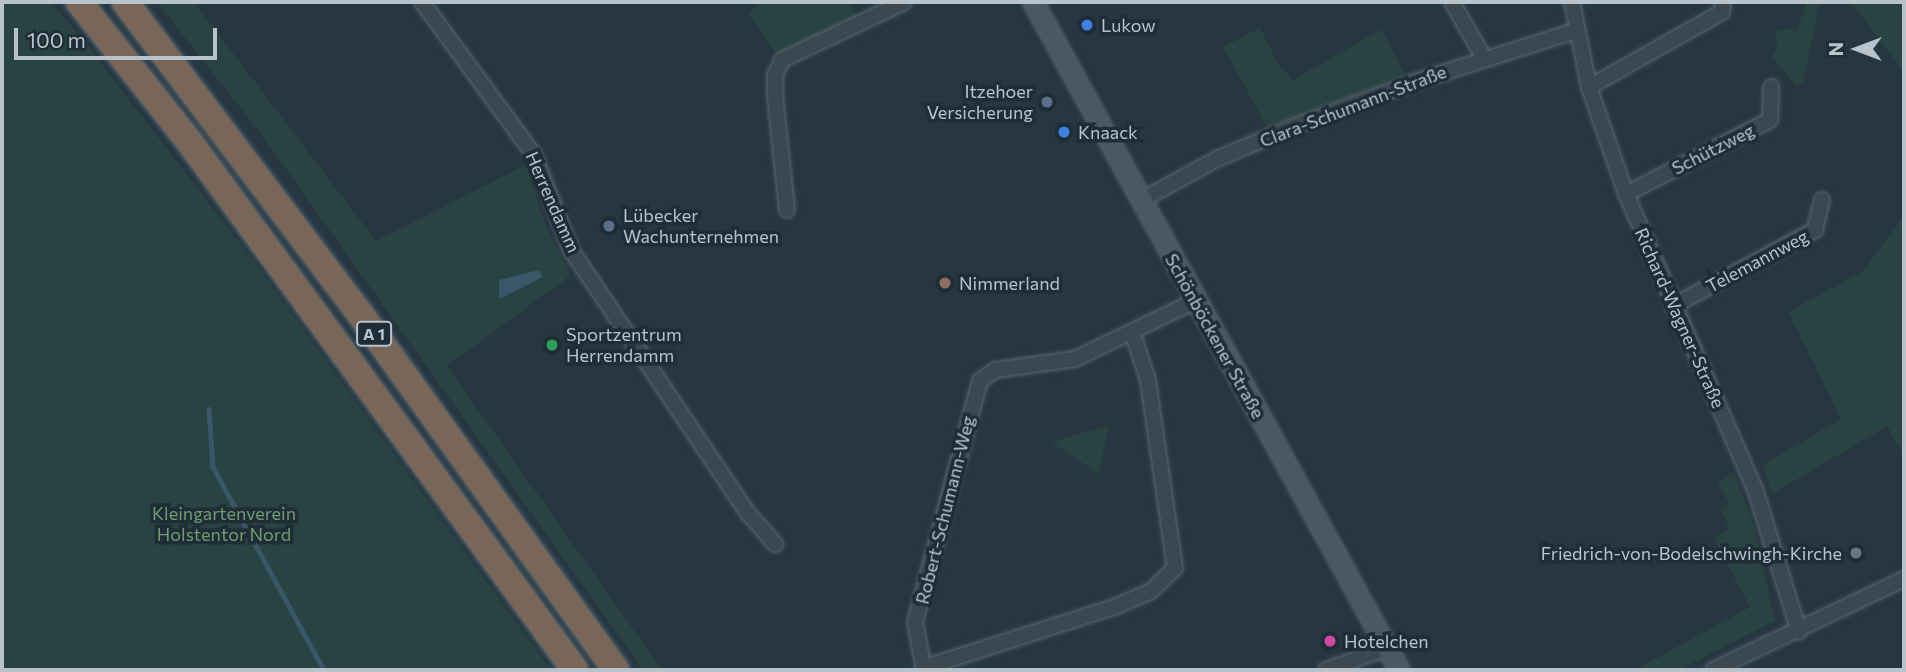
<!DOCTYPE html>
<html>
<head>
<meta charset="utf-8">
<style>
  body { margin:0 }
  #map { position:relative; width:1906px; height:672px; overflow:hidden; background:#263742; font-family:Commissioner,sans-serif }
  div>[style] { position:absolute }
  .green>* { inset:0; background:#284342 }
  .water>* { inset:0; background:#3a5669 }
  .stream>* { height:4.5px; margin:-2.25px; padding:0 2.25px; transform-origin:2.25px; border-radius:2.25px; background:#3a5669 }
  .roads { filter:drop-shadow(0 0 2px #59666f) drop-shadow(0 0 2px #59666f) }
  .minor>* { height:14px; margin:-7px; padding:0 7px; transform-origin:7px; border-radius:7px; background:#3b4852 }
  .secondary>* { height:19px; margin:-9.5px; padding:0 9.5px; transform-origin:9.5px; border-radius:9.5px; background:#495865 }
  .motorway>* { height:26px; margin:-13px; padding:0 13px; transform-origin:13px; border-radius:13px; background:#786658 }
  .dots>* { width:19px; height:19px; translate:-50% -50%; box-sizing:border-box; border:4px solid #1f2d37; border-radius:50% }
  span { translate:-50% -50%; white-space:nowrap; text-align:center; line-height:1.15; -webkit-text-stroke:7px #1f2d37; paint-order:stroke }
  .shield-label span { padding:2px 5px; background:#1f2d37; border:2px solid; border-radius:5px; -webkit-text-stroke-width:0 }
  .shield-label { font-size:16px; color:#b8c3cc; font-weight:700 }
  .poi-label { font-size:18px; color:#b8c3cc }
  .left { translate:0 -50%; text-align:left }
  .right { translate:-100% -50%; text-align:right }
  .street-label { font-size:18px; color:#b8c3cc }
  .park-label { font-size:18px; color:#6f9d71 }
  .frame { position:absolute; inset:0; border:4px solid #b8c3cc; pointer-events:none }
  .north { position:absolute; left:1822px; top:14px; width:70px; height:70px; -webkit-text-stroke:5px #1f2d37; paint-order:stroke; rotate:270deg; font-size:19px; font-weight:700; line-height:28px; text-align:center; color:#b8c3cc }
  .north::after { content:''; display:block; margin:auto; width:24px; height:32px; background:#b8c3cc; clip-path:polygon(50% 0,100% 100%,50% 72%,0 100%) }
  .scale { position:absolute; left:14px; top:28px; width:203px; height:32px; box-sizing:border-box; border:4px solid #b8c3cc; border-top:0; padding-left:9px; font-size:21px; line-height:24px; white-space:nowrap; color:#b8c3cc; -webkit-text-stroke:5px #1f2d37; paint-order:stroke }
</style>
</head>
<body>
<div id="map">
  <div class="green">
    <div style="clip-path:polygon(2px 2px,51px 2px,89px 47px,256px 264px,551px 670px,2px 670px)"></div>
    <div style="clip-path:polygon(157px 2px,194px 2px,376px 241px,526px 165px,545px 224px,571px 275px,447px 366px,662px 670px,643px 670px,264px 138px)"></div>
    <div style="clip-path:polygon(763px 2px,849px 2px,856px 16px,776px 54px,748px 13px)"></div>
    <div style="clip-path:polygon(1807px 2px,1820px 2px,1803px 84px,1796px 85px,1772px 57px,1777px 47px,1775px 30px,1797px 29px)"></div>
    <div style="clip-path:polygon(1851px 2px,1904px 2px,1904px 73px,1864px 19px)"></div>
    <div style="clip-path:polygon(1260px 28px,1277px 62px,1293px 80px,1382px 29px,1405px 75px,1267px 127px,1223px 47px)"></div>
    <div style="clip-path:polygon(1904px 216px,1904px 456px,1887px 426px,1772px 494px,1762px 465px,1841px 419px,1788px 312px,1863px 271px)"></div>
    <div style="clip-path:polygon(1109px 425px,1099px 474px,1051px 442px)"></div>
    <div style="clip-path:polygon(1734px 473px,1754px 525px,1775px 621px,1679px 670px,1635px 670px,1750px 607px,1714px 539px,1730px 529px,1721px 510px,1730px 504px,1717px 482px)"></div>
  </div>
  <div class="water">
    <div style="clip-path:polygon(539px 270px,543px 277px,499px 299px,499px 280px)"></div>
  </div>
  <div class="stream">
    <div style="left:209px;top:409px;width:58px;rotate:86.1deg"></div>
    <div style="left:213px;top:467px;width:231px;rotate:61.3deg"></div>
  </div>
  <div class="roads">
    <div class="minor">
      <div style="left:422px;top:2px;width:190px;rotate:53.8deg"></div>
      <div style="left:534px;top:155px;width:102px;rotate:68.7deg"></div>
      <div style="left:571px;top:250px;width:316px;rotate:56.1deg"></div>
      <div style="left:747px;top:512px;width:43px;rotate:48.8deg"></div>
      <div style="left:1452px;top:2px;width:64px;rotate:60.3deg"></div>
      <div style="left:1572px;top:2px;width:87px;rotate:78.7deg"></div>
      <div style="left:1589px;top:87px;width:113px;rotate:70.9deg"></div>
      <div style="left:1626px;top:194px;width:322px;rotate:66.4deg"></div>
      <div style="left:1755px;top:489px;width:149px;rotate:72.8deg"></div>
      <div style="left:1589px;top:87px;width:153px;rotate:-29.4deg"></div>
      <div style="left:1722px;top:12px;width:10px;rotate:-84deg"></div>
      <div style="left:1626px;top:194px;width:162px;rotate:-27.2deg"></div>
      <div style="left:1770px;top:120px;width:33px;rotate:-88deg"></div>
      <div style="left:1140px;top:201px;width:90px;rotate:-28.6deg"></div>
      <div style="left:1219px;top:158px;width:82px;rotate:-22.8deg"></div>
      <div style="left:1295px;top:126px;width:127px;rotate:-20.3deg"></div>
      <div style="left:1414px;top:82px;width:169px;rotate:-17.6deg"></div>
      <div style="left:787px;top:210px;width:116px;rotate:-96deg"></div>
      <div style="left:775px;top:95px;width:20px;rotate:-90deg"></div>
      <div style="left:775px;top:75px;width:17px;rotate:-65deg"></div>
      <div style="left:782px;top:60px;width:135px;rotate:-25.4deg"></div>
      <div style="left:1673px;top:306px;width:161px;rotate:-28.2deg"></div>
      <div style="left:1815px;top:230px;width:31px;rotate:-77deg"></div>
      <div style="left:923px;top:668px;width:201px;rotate:-17.7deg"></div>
      <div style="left:1114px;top:607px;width:39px;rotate:-23deg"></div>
      <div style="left:1150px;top:592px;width:35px;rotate:-44deg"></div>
      <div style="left:1175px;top:568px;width:190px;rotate:-98.2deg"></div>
      <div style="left:1148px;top:380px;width:47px;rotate:-108.4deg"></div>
      <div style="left:924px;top:670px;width:49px;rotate:-100.6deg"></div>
      <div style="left:915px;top:622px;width:250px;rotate:-74.9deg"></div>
      <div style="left:980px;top:381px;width:19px;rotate:-36deg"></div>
      <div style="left:995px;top:370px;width:81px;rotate:-7.8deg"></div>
      <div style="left:1075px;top:359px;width:133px;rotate:-25.8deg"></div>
      <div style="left:1326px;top:670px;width:65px;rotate:-19.8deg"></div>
      <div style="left:1713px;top:670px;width:212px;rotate:-25.5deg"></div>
    </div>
    <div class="secondary">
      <div style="left:1033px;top:2px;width:762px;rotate:61.28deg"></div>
    </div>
    <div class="motorway">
      <div style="left:79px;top:2px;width:181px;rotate:51.7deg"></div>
      <div style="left:191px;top:144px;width:651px;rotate:53.87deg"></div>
      <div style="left:125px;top:2px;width:387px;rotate:53deg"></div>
      <div style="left:358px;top:311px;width:442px;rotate:54.3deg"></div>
    </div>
  </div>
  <div class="dots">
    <div style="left:1087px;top:25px;background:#3f7fe0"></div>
    <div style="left:1047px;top:102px;background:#5c6f8a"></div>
    <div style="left:1064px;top:132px;background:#3f7fe0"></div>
    <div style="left:609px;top:226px;background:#5c6f8a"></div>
    <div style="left:945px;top:283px;background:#8d6e63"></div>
    <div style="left:552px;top:345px;background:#2e9e5b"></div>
    <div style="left:1856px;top:553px;background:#6b7280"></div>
    <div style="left:1330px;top:641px;background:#d1479c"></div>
  </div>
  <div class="shield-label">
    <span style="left:374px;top:334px">A 1</span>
  </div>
  <div class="poi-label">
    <span class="left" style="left:1101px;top:25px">Lukow</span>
    <span class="right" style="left:1033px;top:102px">Itzehoer<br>Versicherung</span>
    <span class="left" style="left:1078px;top:132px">Knaack</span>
    <span class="left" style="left:623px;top:226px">Lübecker<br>Wachunternehmen</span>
    <span class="left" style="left:959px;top:283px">Nimmerland</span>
    <span class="left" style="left:566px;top:345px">Sportzentrum<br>Herrendamm</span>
    <span class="right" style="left:1842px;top:553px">Friedrich-von-Bodelschwingh-Kirche</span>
    <span class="left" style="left:1344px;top:641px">Hotelchen</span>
  </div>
  <div class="street-label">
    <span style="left:1353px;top:106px;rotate:-21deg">Clara-Schumann-Straße</span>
    <span style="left:1713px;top:149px;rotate:-27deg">Schützweg</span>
    <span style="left:553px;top:202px;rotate:66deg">Herrendamm</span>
    <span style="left:1757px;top:261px;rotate:-28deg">Telemannweg</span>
    <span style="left:1680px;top:318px;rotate:66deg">Richard-Wagner-Straße</span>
    <span style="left:1215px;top:336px;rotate:61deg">Schönböckener Straße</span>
    <span style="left:945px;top:510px;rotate:-76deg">Robert-Schumann-Weg</span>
  </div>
  <div class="park-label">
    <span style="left:224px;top:524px">Kleingartenverein<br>Holstentor Nord</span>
  </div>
  <div class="frame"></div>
  <div class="north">N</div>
  <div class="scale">100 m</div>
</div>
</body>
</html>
